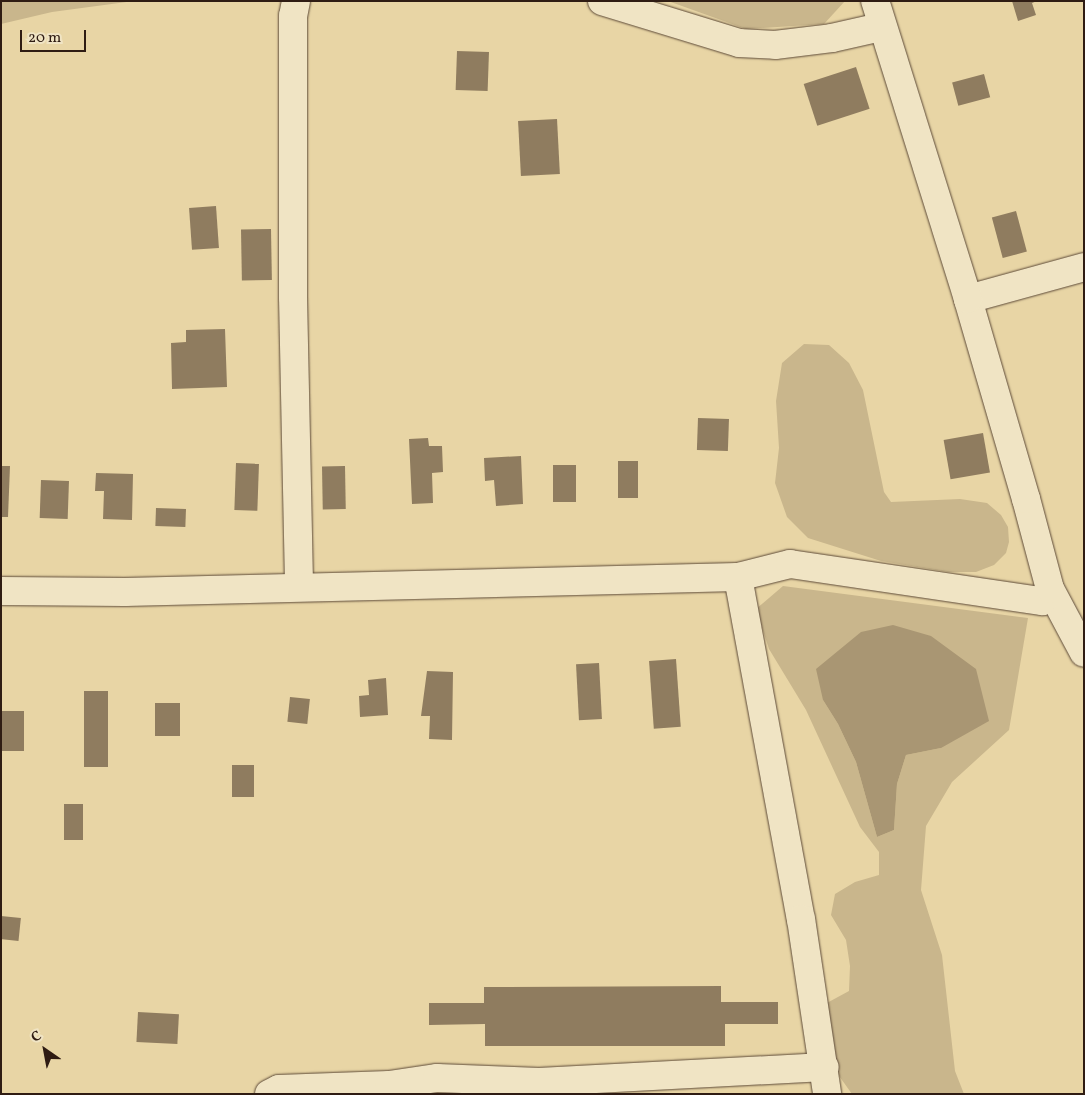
<!DOCTYPE html>
<html>
<head>
<meta charset="utf-8">
<style>
  body { margin:0 }
  #map { position:relative; width:1085px; height:1095px; overflow:hidden; background:#e8d5a5; font-family:Vollkorn,serif }
  div>[style] { position:absolute }
  .green>* { inset:0; background:#c9b68c }
  .water>* { inset:0; background:#a99673 }
  .building>* { inset:0; background:#8f7c5f; transform-origin:0 0 }
  .roads { filter:drop-shadow(0 0 1px #5d4a38) drop-shadow(0 0 1px #5d4a38) }
  .minor>* { height:28px; margin:-14px; padding:0 14px; transform-origin:14px; border-radius:14px; background:#f0e4c4 }
  span { translate:-50% -50%; white-space:nowrap; text-align:center; line-height:1.15; -webkit-text-stroke:5px #f0e4c4; paint-order:stroke }
  .frame { position:absolute; inset:0; border:2px solid #2f1c13; pointer-events:none }
  .north { position:absolute; left:20px; top:1025px; width:50px; height:50px; -webkit-text-stroke:4px #f0e4c4; paint-order:stroke; rotate:327deg; font-size:14px; font-weight:700; line-height:20px; text-align:center; color:#2f1c13 }
  .north::after { content:''; display:block; margin:auto; width:18px; height:22px; background:#2f1c13; clip-path:polygon(50% 0,100% 100%,50% 72%,0 100%) }
  .scale { position:absolute; left:20px; top:30px; width:66px; height:22px; box-sizing:border-box; border:2px solid #2f1c13; border-top:0; padding-left:6px; font-size:15px; line-height:18px; white-space:nowrap; color:#2f1c13; -webkit-text-stroke:4px #f0e4c4; paint-order:stroke }
</style>
</head>
<body>
<div id="map">
  <div class="green">
    <div style="clip-path:polygon(1px 1px,134px 1px,52px 12px,1px 24px)"></div>
    <div style="clip-path:polygon(668px 1px,845px 1px,824px 24px,746px 29px)"></div>
    <div style="clip-path:polygon(804px 344px,829px 345px,849px 363px,863px 390px,884px 492px,891px 502px,960px 499px,987px 503px,1001px 515px,1008px 527px,1009px 542px,1006px 553px,994px 565px,976px 572px,948px 572px,881px 561px,808px 538px,787px 517px,775px 483px,779px 448px,776px 401px,782px 363px)"></div>
    <div style="clip-path:polygon(evenodd,783px 586px,1028px 618px,1009px 730px,952px 782px,926px 826px,921px 890px,942px 955px,955px 1071px,964px 1094px,852px 1094px,837px 1073px,825px 1004px,849px 991px,850px 966px,846px 940px,831px 915px,835px 894px,855px 882px,879px 875px,879px 852px,860px 827px,806px 710px,769px 649px,756px 609px,783px 586px,823px 700px,941px 748px,906px 755px,897px 784px,894px 830px,877px 837px,856px 762px,838px 724px,823px 700px)"></div>
  </div>
  <div class="water">
    <div style="clip-path:polygon(893px 625px,931px 636px,976px 669px,989px 721px,941px 748px,906px 755px,897px 784px,894px 830px,877px 837px,856px 762px,838px 724px,823px 700px,816px 669px,861px 632px)"></div>
  </div>
  <div class="building">
    <div style="clip-path:polygon(1012px 1px,1037px 1px,1032px 3px,1036px 15px,1018px 21px)"></div>
    <div style="left:457px;top:51px;width:32px;height:39px;rotate:2deg"></div>
    <div style="left:856px;top:67px;width:44px;height:55px;rotate:72deg"></div>
    <div style="left:984px;top:74px;width:24px;height:33px;rotate:75deg"></div>
    <div style="left:557px;top:119px;width:55px;height:39px;rotate:87deg"></div>
    <div style="left:216px;top:206px;width:42px;height:27px;rotate:86deg"></div>
    <div style="left:1016px;top:211px;width:42px;height:25px;rotate:75deg"></div>
    <div style="left:271px;top:229px;width:51px;height:30px;rotate:89deg"></div>
    <div style="clip-path:polygon(225px 329px,227px 387px,172px 389px,171px 343px,186px 342px,186px 330px)"></div>
    <div style="left:698px;top:418px;width:31px;height:32px;rotate:2deg"></div>
    <div style="left:983px;top:433px;width:40px;height:40px;rotate:80deg"></div>
    <div style="clip-path:polygon(428px 438px,429px 446px,442px 446px,443px 472px,432px 473px,433px 503px,412px 504px,409px 439px)"></div>
    <div style="clip-path:polygon(521px 456px,523px 504px,496px 506px,494px 480px,485px 481px,484px 458px)"></div>
    <div style="left:618px;top:461px;width:20px;height:37px"></div>
    <div style="left:236px;top:463px;width:23px;height:47px;rotate:2deg"></div>
    <div style="left:553px;top:465px;width:23px;height:37px"></div>
    <div style="clip-path:polygon(1px 466px,10px 466px,8px 517px,1px 517px)"></div>
    <div style="left:345px;top:466px;width:43px;height:23px;rotate:89deg"></div>
    <div style="clip-path:polygon(96px 473px,133px 474px,132px 520px,103px 519px,104px 491px,95px 491px)"></div>
    <div style="left:41px;top:480px;width:28px;height:38px;rotate:2deg"></div>
    <div style="left:156px;top:508px;width:30px;height:18px;rotate:2deg"></div>
    <div style="left:676px;top:659px;width:68px;height:27px;rotate:86deg"></div>
    <div style="left:599px;top:663px;width:56px;height:23px;rotate:87deg"></div>
    <div style="clip-path:polygon(427px 671px,453px 672px,452px 740px,429px 739px,430px 716px,421px 716px)"></div>
    <div style="clip-path:polygon(386px 678px,388px 715px,360px 717px,359px 696px,369px 695px,368px 680px)"></div>
    <div style="left:84px;top:691px;width:24px;height:76px"></div>
    <div style="left:290px;top:697px;width:20px;height:25px;rotate:6deg"></div>
    <div style="left:155px;top:703px;width:25px;height:33px"></div>
    <div style="left:1px;top:711px;width:23px;height:40px"></div>
    <div style="left:232px;top:765px;width:22px;height:32px"></div>
    <div style="left:64px;top:804px;width:19px;height:36px"></div>
    <div style="left:1px;top:916px;width:20px;height:23px;rotate:6deg"></div>
    <div style="clip-path:polygon(721px 986px,721px 1002px,778px 1002px,778px 1024px,725px 1024px,725px 1046px,485px 1046px,485px 1024px,429px 1025px,429px 1003px,484px 1003px,484px 987px)"></div>
    <div style="left:138px;top:1012px;width:41px;height:30px;rotate:3deg"></div>
  </div>
  <div class="roads">
    <div class="minor">
      <div style="left:296px;top:1px;width:15px;rotate:101deg"></div>
      <div style="left:293px;top:16px;width:281px;rotate:90deg"></div>
      <div style="left:293px;top:297px;width:290px;rotate:88.8deg"></div>
      <div style="left:602px;top:1px;width:143px;rotate:17deg"></div>
      <div style="left:739px;top:43px;width:36px;rotate:3deg"></div>
      <div style="left:775px;top:45px;width:57px;rotate:-7deg"></div>
      <div style="left:832px;top:38px;width:50px;rotate:-12.7deg"></div>
      <div style="left:968px;top:299px;width:120px;rotate:-15.4deg"></div>
      <div style="left:738px;top:577px;width:348px;rotate:79.6deg"></div>
      <div style="left:801px;top:919px;width:177px;rotate:81.5deg"></div>
      <div style="left:1050px;top:589px;width:72px;rotate:62deg"></div>
      <div style="left:1px;top:591px;width:124px;rotate:0.5deg"></div>
      <div style="left:125px;top:592px;width:613px;rotate:-1.4deg"></div>
      <div style="left:738px;top:577px;width:54px;rotate:-14deg"></div>
      <div style="left:790px;top:564px;width:255px;rotate:8.4deg"></div>
      <div style="left:1042px;top:601px;width:14px;rotate:-56deg"></div>
      <div style="left:1050px;top:589px;width:93px;rotate:-104.9deg"></div>
      <div style="left:1026px;top:499px;width:208px;rotate:-106.2deg"></div>
      <div style="left:968px;top:299px;width:312px;rotate:-107.3deg"></div>
      <div style="left:269px;top:1094px;width:11px;rotate:-27deg"></div>
      <div style="left:279px;top:1089px;width:110px;rotate:-2.1deg"></div>
      <div style="left:389px;top:1085px;width:49px;rotate:-8.3deg"></div>
      <div style="left:437px;top:1078px;width:102px;rotate:2.2deg"></div>
      <div style="left:539px;top:1082px;width:286px;rotate:-3deg"></div>
    </div>
  </div>
  <div class="frame"></div>
  <div class="north">С</div>
  <div class="scale">20 m</div>
</div>
</body>
</html>
